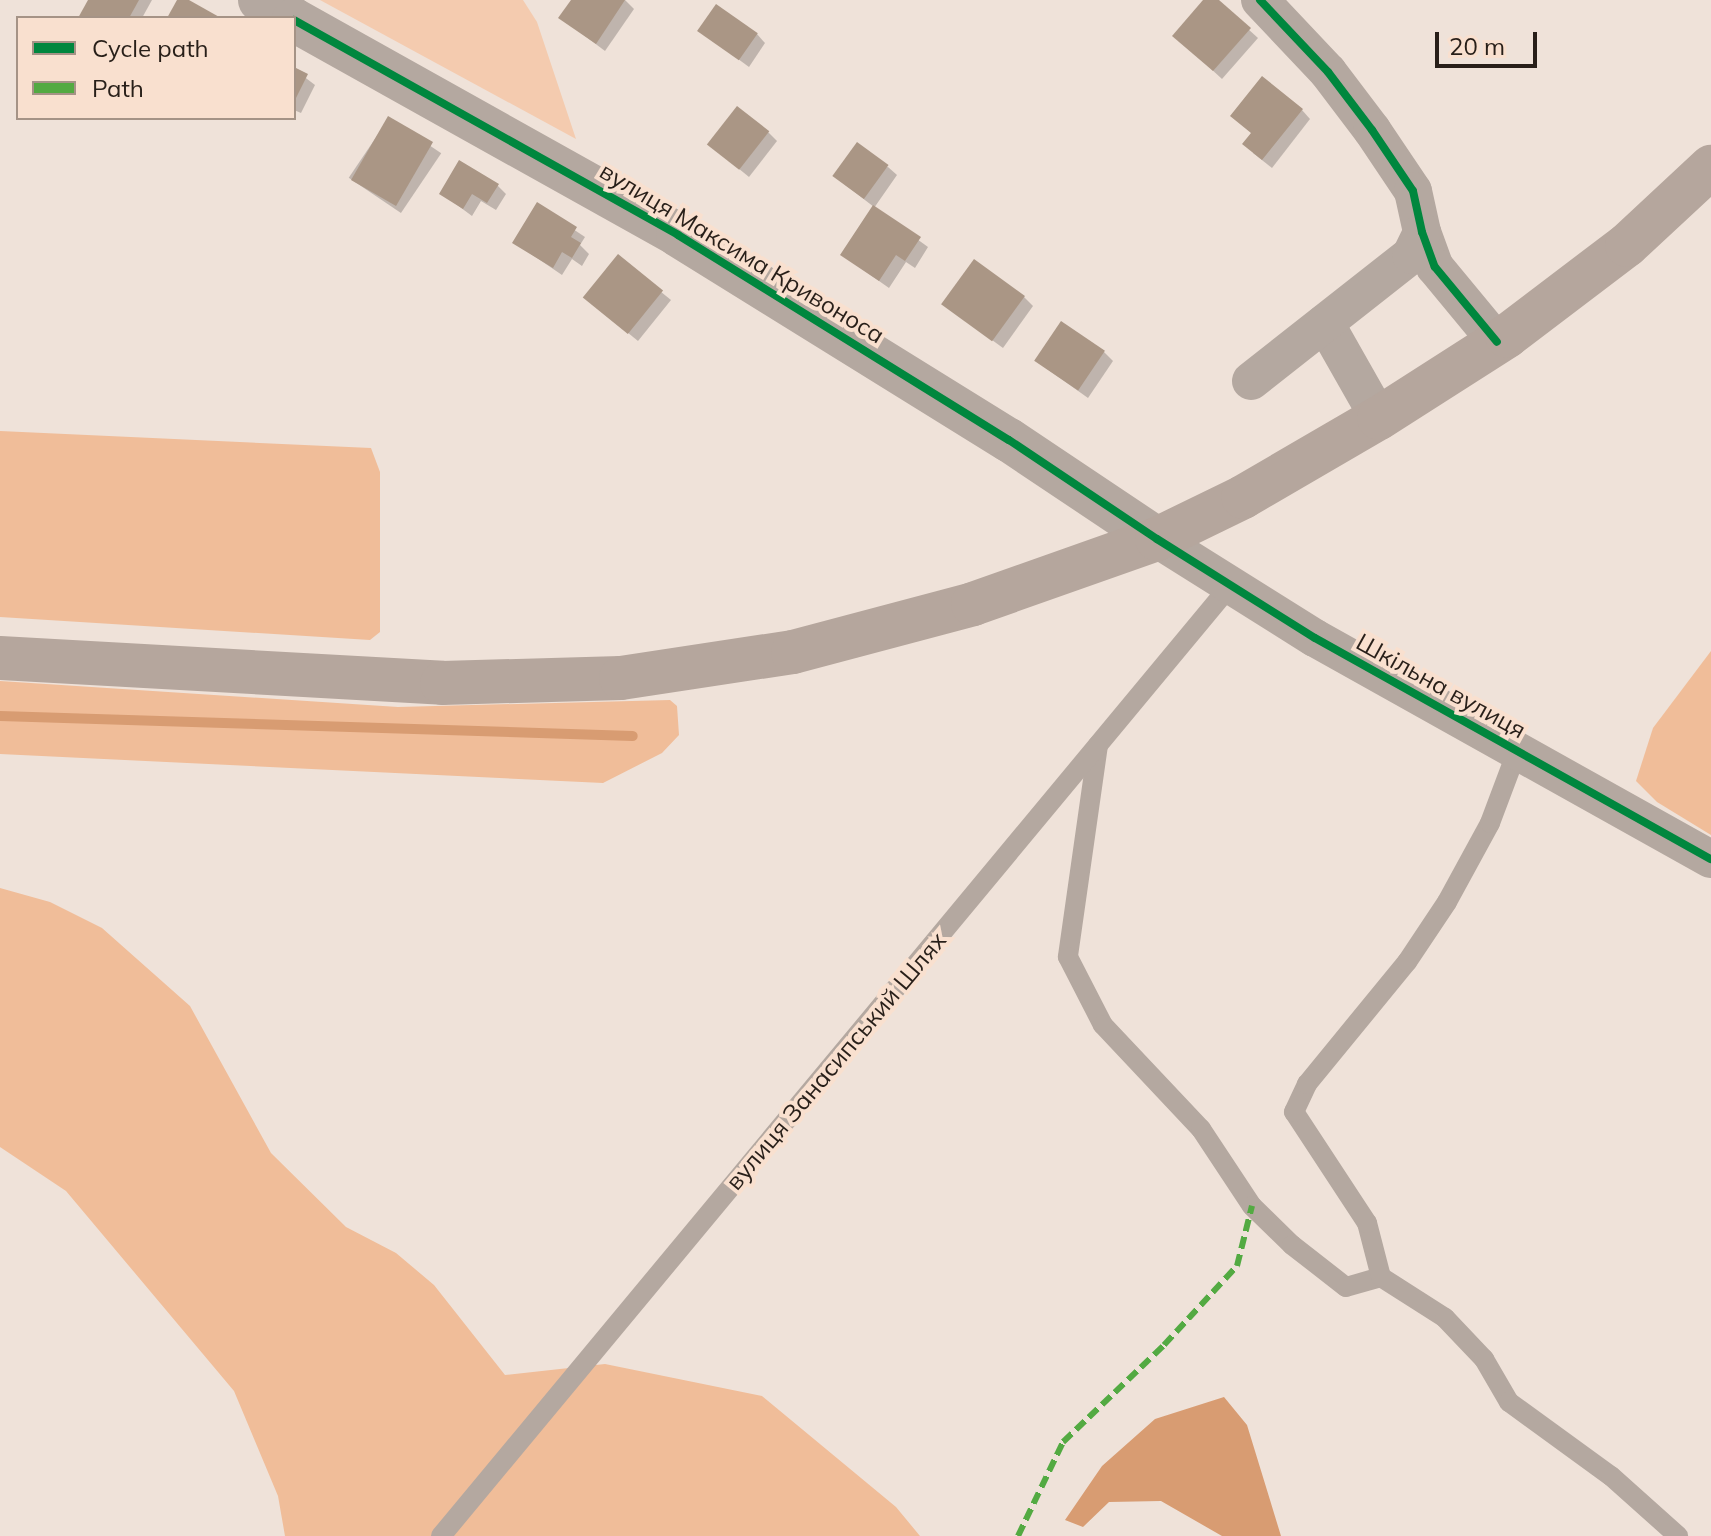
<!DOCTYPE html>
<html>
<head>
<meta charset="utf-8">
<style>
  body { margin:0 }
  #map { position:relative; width:1711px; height:1536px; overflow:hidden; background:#efe2d9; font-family:Mulish,sans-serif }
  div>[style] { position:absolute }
  .green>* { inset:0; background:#f4cbaf }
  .forest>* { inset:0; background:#f0bd99 }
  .water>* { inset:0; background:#d89c72 }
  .shadow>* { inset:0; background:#0003; transform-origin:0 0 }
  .stream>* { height:10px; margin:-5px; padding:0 5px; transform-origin:5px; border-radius:5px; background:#d89c72 }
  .building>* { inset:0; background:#aa9685; transform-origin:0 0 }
  .service>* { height:20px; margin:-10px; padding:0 10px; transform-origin:10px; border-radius:10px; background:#b4a8a0 }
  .minor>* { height:38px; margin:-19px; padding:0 19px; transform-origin:19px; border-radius:19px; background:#b4a8a0 }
  .tertiary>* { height:44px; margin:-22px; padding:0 22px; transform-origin:22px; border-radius:22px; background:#b4a8a0 }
  .secondary>* { height:44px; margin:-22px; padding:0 22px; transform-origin:22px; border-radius:22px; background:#b5a69d }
  .quiet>* { height:6px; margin-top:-3px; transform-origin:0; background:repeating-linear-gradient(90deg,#53aa42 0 12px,transparent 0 18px) }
  .cycleway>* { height:8px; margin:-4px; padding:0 4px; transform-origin:4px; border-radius:4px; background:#00873e }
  span { translate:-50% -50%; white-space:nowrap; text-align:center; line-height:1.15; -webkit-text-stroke:8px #f9e0cf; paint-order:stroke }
  .street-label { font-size:24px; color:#281f19 }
  .legend { position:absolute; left:16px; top:16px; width:280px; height:104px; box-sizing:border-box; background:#f9e0cf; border:2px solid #a59386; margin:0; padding:10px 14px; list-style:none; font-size:24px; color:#281f19 }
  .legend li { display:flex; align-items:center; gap:16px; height:40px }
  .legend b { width:40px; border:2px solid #a59386 }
  .scale { position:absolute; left:1435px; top:32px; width:102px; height:36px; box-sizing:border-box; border:4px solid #281f19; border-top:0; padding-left:10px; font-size:24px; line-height:28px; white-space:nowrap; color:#281f19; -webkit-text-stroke:6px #f9e0cf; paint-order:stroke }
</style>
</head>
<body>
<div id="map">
  <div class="green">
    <div style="clip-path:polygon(320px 0,523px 0,537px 22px,576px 139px)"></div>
  </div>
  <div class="forest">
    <div style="clip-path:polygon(0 431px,371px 448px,380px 472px,380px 632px,370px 640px,0 617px)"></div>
    <div style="clip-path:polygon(1711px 651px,1711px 835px,1657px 802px,1636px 781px,1653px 728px)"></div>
    <div style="clip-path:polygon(0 681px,398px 707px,670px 700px,677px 706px,679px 735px,662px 753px,603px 783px,0 754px)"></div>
    <div style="clip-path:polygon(0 888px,50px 902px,102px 928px,190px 1006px,271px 1153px,346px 1227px,396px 1253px,434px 1285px,505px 1375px,605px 1364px,762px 1396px,896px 1507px,920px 1536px,285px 1536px,278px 1496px,234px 1391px,66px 1191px,0 1147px)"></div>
  </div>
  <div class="water">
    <div style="clip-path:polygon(1224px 1397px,1247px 1425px,1281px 1536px,1222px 1536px,1161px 1501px,1109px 1502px,1083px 1527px,1065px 1520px,1102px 1466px,1155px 1419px)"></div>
  </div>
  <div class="shadow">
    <div style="clip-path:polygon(90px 0,152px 0,142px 18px,80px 18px)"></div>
    <div style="clip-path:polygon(573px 0,625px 0,634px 9px,605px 51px,561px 18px)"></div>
    <div style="clip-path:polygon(1206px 0,1216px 0,1258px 38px,1222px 79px,1184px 44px)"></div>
    <div style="clip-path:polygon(700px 31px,757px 34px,765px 43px,749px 67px)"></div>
    <div style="clip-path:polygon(294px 69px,315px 85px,301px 113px,294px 110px)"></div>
    <div style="clip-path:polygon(1302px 110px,1310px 119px,1272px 168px,1253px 153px)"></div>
    <div style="left:389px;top:118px;width:63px;height:72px;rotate:34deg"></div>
    <div style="clip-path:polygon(768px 132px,777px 141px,749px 177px,711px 146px)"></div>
    <div style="clip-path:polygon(888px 167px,897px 175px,874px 208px,928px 247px,915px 268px,906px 262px,889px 288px,842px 255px,874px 207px,835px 177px)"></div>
    <div style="clip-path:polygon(497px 185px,506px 194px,496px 210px,481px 201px,472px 216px,441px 193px)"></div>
    <div style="clip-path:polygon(537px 205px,585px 237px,580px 245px,589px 254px,582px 266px,572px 259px,562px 275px,515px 243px)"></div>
    <div style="clip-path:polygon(618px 257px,671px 300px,638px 341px,595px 306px)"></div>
    <div style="clip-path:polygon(1024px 297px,1033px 306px,1003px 348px,944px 305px)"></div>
    <div style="clip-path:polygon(1104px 352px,1113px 361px,1088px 398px,1036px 361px)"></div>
  </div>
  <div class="stream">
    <div style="left:0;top:716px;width:633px;rotate:1.81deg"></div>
  </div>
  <div class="building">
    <div style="clip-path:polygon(88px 0,139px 0,129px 18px,78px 18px)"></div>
    <div style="clip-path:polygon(177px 0,189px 0,221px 18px,167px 18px)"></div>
    <div style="clip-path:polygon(571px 0,625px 0,596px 44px,558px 18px)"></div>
    <div style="clip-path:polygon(1203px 0,1219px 0,1251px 28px,1213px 71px,1172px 36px)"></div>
    <div style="left:716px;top:4px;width:51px;height:33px;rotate:35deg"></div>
    <div style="clip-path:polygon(294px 67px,308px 74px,294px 102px)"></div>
    <div style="clip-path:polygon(1262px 76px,1303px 109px,1262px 160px,1242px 144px,1251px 133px,1230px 116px)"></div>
    <div style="left:737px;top:106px;width:41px;height:49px;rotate:38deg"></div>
    <div style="left:388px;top:116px;width:52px;height:74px;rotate:30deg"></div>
    <div style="left:857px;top:142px;width:39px;height:42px;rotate:36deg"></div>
    <div style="clip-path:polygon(459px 160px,499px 184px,487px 203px,472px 194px,463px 209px,439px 194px)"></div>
    <div style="clip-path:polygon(537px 202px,577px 227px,571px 237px,581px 243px,572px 258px,562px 252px,553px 268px,512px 243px)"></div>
    <div style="clip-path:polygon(873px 205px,921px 237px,905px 261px,896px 255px,879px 281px,840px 255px)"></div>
    <div style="left:618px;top:254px;width:58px;height:56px;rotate:39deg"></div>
    <div style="left:974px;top:259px;width:63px;height:56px;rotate:36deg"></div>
    <div style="left:1061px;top:321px;width:53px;height:48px;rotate:34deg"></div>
  </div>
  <div class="service">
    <div style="left:1098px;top:745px;width:214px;rotate:98.1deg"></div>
    <div style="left:1068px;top:957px;width:76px;rotate:62.8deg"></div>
    <div style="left:1103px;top:1025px;width:143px;rotate:46.7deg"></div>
    <div style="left:1201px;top:1129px;width:92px;rotate:56.5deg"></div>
    <div style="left:1252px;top:1206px;width:56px;rotate:44.3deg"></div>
    <div style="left:1292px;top:1245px;width:68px;rotate:37.9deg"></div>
    <div style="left:1346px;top:1287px;width:36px;rotate:-16deg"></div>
    <div style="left:1381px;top:1277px;width:76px;rotate:32.6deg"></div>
    <div style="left:1445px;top:1318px;width:57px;rotate:46.4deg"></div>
    <div style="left:1484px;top:1359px;width:50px;rotate:59.8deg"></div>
    <div style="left:1509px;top:1402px;width:126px;rotate:36deg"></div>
    <div style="left:1611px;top:1476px;width:90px;rotate:41.8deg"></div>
    <div style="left:1381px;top:1277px;width:56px;rotate:-104.5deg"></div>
    <div style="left:1367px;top:1223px;width:133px;rotate:-123.3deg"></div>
    <div style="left:1294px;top:1112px;width:31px;rotate:-65deg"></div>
    <div style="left:1307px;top:1084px;width:158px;rotate:-50.7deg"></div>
    <div style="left:1407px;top:962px;width:72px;rotate:-56.3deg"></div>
    <div style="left:1447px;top:902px;width:90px;rotate:-61.4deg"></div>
    <div style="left:1490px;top:823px;width:77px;rotate:-69.4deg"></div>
    <div style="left:441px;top:1536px;width:1235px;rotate:-50.29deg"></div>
  </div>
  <div class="minor">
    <div style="left:1260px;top:0;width:99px;rotate:46.6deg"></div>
    <div style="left:1328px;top:72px;width:73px;rotate:52.8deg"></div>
    <div style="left:1372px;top:130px;width:73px;rotate:56.1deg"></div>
    <div style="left:1413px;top:191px;width:42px;rotate:77.6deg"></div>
    <div style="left:1422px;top:232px;width:37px;rotate:70deg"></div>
    <div style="left:1435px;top:267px;width:97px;rotate:50.4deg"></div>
    <div style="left:1325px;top:323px;width:109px;rotate:60.4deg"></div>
    <div style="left:1251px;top:381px;width:204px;rotate:-38.2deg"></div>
    <div style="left:1411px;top:255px;width:25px;rotate:-64deg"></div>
    <div style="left:1157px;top:539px;width:186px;rotate:32.1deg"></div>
    <div style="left:1315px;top:638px;width:453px;rotate:29.2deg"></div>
  </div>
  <div class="tertiary">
    <div style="left:260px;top:0;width:36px;rotate:30deg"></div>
    <div style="left:294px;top:20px;width:440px;rotate:29.2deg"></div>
    <div style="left:678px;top:235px;width:389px;rotate:31.8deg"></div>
    <div style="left:1009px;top:440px;width:178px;rotate:33.8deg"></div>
  </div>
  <div class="secondary">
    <div style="left:0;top:658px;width:443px;rotate:3.2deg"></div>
    <div style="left:442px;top:683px;width:179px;rotate:-1.6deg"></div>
    <div style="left:621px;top:678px;width:174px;rotate:-8.6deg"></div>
    <div style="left:793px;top:652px;width:186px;rotate:-14.9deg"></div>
    <div style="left:973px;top:604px;width:195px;rotate:-19.5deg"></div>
    <div style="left:1157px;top:539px;width:96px;rotate:-26deg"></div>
    <div style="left:1243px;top:497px;width:157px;rotate:-30.2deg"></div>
    <div style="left:1379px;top:418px;width:152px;rotate:-32.6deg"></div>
    <div style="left:1507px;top:336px;width:151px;rotate:-37.2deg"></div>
    <div style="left:1627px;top:245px;width:115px;rotate:-42.9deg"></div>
  </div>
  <div class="quiet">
    <div style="left:1018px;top:1536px;width:104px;rotate:-64.4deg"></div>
    <div style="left:1063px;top:1442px;width:140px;rotate:-43.8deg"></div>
    <div style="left:1164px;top:1345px;width:108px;rotate:-47.3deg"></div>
    <div style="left:1237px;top:1266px;width:62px;rotate:-76deg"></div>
  </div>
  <div class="cycleway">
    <div style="left:1260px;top:0;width:99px;rotate:46.6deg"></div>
    <div style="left:1328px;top:72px;width:73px;rotate:52.8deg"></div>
    <div style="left:1372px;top:130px;width:73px;rotate:56.1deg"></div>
    <div style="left:1413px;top:191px;width:42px;rotate:77.6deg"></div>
    <div style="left:1422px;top:232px;width:37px;rotate:70deg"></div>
    <div style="left:1435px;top:267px;width:97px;rotate:50.4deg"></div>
    <div style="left:294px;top:20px;width:440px;rotate:29.2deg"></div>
    <div style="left:678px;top:235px;width:389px;rotate:31.8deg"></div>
    <div style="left:1009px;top:440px;width:178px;rotate:33.8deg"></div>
    <div style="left:1157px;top:539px;width:186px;rotate:32.1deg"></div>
    <div style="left:1315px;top:638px;width:453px;rotate:29.2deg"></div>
  </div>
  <div class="street-label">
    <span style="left:742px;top:253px;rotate:31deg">вулиця Максима Кривоноса</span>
    <span style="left:1441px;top:686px;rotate:29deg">Шкільна вулиця</span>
    <span style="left:836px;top:1061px;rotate:-50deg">вулиця Занасипський Шлях</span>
  </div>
  <ul class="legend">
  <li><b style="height:10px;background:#00873e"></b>Cycle path</li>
  <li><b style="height:10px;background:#53aa42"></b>Path</li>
  </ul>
  <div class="scale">20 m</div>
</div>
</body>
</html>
